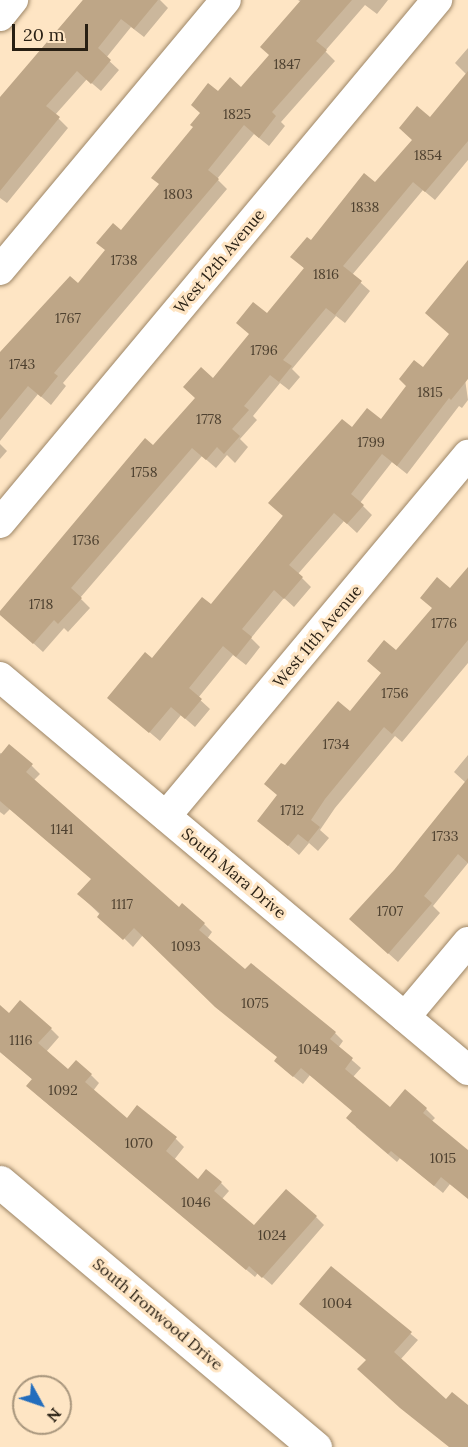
<!DOCTYPE html>
<html>
<head>
<meta charset="utf-8">
<style>
  body { margin:0 }
  #map { position:relative; width:468px; height:1447px; overflow:hidden; background:#fee5c4; font-family:Lora,serif }
  div>[style] { position:absolute }
  .shadow>* { inset:0; background:#0003 }
  .building>* { inset:0; background:#bea687 }
  .roads { filter:drop-shadow(0 0 2px #9c8566) drop-shadow(0 0 2px #9c8566) }
  .minor>* { height:30px; margin:-15px; padding:0 15px; transform-origin:15px; border-radius:15px; background:#fff }
  .major>* { height:33px; margin:-16.5px; padding:0 16.5px; transform-origin:16.5px; border-radius:16.5px; background:#fff }
  span { translate:-50% -50%; white-space:nowrap; text-align:center; line-height:1.15; -webkit-text-stroke:6px #fee5c4; paint-order:stroke }
  .number-label { font-size:14px; color:#4e4130 }
  .number-label span { -webkit-text-stroke-width:0 }
  .street-label { font-size:16px; color:#281f13 }
  .north { position:absolute; left:12px; top:1375px; width:60px; height:60px; box-sizing:border-box; background:#fee5c4; border:2px solid #a8967d; border-radius:50%; rotate:130deg; font-size:16px; font-weight:700; line-height:24px; text-align:center; color:#281f13 }
  .north::after { content:''; display:block; margin:auto; width:21px; height:27px; background:#236dbd; clip-path:polygon(50% 0,100% 100%,50% 72%,0 100%) }
  .scale { position:absolute; left:12px; top:24px; width:76px; height:27px; box-sizing:border-box; border:3px solid #281f13; border-top:0; padding-left:8px; font-size:18px; line-height:21px; white-space:nowrap; color:#281f13; -webkit-text-stroke:4px #fee5c4; paint-order:stroke }
</style>
</head>
<body>
<div id="map">
  <div class="shadow">
    <div style="clip-path:polygon(83px 0,160px 0,168px 8px,144px 37px,131px 27px,106px 58px,119px 70px,101px 91px,87px 79px,55px 115px,68px 128px,7px 203px,0 198px,0 100px)"></div>
    <div style="clip-path:polygon(298px 0,388px 0,377px 14px,365px 5px,325px 51px,335px 61px,281px 122px,285px 126px,269px 146px,254px 134px,217px 179px,227px 189px,63px 383px,66px 386px,51px 405px,38px 394px,0 441px,0 355px,78px 286px,161px 185px,218px 93px,241px 89px,271px 56px,301px 2px)"></div>
    <div style="clip-path:polygon(468px 48px,468px 160px,435px 200px,423px 190px,352px 275px,370px 291px,345px 323px,336px 316px,292px 369px,300px 377px,289px 390px,280px 383px,253px 416px,257px 420px,240px 439px,248px 447px,235px 463px,227px 455px,216px 468px,202px 456px,80px 598px,90px 608px,68px 632px,64px 628px,43px 652px,0 613px,154px 448px,267px 315px,305px 269px,292px 257px,376px 184px,430px 119px,467px 75px,455px 63px)"></div>
    <div style="clip-path:polygon(468px 273px,468px 374px,465px 379px,468px 400px,462px 408px,459px 406px,407px 474px,392px 462px,360px 503px,372px 515px,357px 533px,344px 521px,298px 574px,311px 587px,294px 607px,284px 598px,251px 638px,260px 647px,246px 665px,233px 655px,198px 698px,210px 709px,195px 727px,181px 715px,160px 741px,109px 698px,211px 606px,352px 429px,381px 421px,451px 334px)"></div>
    <div style="clip-path:polygon(0 444px,7px 451px,0 459px)"></div>
    <div style="clip-path:polygon(468px 569px,468px 663px,402px 742px,395px 736px,335px 808px,320px 830px,329px 838px,318px 851px,309px 843px,299px 855px,259px 820px,278px 796px,285px 768px,350px 713px)"></div>
    <div style="clip-path:polygon(0 753px,31px 765px,40px 774px,33px 781px,179px 909px,204px 924px,212px 932px,207px 939px,246px 972px,335px 1033px,343px 1041px,338px 1048px,361px 1068px,353px 1077px,390px 1109px,405px 1091px,426px 1109px,435px 1118px,431px 1122px,468px 1152px,468px 1197px,450px 1184px,443px 1193px,400px 1158px,397px 1162px,356px 1127px,354px 1111px,310px 1075px,303px 1084px,284px 1069px,279px 1058px,143px 935px,133px 947px,79px 894px,92px 879px,10px 809px,4px 815px,0 812px)"></div>
    <div style="clip-path:polygon(468px 755px,468px 863px,433px 906px,440px 913px,398px 962px,360px 928px,396px 871px,466px 783px,454px 772px)"></div>
    <div style="clip-path:polygon(0 1007px,9px 1015px,51px 1029px,59px 1037px,46px 1052px,69px 1071px,91px 1075px,99px 1083px,93px 1091px,127px 1120px,137px 1107px,176px 1139px,184px 1147px,174px 1160px,199px 1181px,221px 1183px,229px 1191px,222px 1199px,254px 1227px,316px 1217px,324px 1225px,272px 1285px,258px 1273px,255px 1277px,36px 1094px,33px 1080px,0 1052px)"></div>
    <div style="clip-path:polygon(331px 1268px,418px 1340px,400px 1360px,446px 1401px,468px 1407px,468px 1447px,451px 1447px,367px 1360px)"></div>
  </div>
  <div class="building">
    <div style="clip-path:polygon(83px 0,158px 0,134px 29px,121px 19px,98px 48px,111px 60px,91px 84px,77px 71px,46px 106px,60px 117px,0 191px,0 97px)"></div>
    <div style="clip-path:polygon(301px 0,352px 0,316px 41px,327px 50px,272px 112px,276px 116px,259px 138px,244px 125px,208px 170px,219px 179px,54px 373px,58px 376px,41px 397px,28px 386px,0 420px,0 352px,70px 276px,78px 283px,105px 250px,96px 243px,113px 223px,121px 230px,159px 184px,151px 178px,193px 127px,190px 125px,200px 113px,191px 105px,208px 83px,218px 91px,230px 77px,241px 87px,269px 55px,260px 47px)"></div>
    <div style="clip-path:polygon(468px 71px,468px 141px,425px 192px,413px 182px,343px 266px,362px 281px,335px 315px,326px 308px,283px 360px,292px 366px,279px 382px,270px 375px,244px 406px,249px 410px,232px 429px,240px 436px,224px 454px,217px 447px,206px 460px,192px 448px,71px 588px,82px 598px,58px 624px,54px 620px,33px 644px,0 615px,0 611px,145px 438px,153px 445px,195px 398px,183px 387px,201px 367px,213px 378px,249px 334px,236px 323px,253px 302px,267px 313px,304px 268px,290px 257px,307px 237px,311px 240px,364px 173px,375px 182px,412px 140px,399px 128px,417px 106px,430px 117px)"></div>
    <div style="clip-path:polygon(468px 260px,468px 379px,451px 400px,449px 398px,397px 466px,382px 454px,351px 494px,364px 505px,347px 524px,334px 513px,289px 565px,303px 577px,284px 599px,274px 590px,242px 629px,252px 637px,236px 657px,223px 646px,189px 688px,202px 699px,185px 719px,171px 707px,149px 733px,107px 698px,145px 652px,152px 658px,202px 597px,211px 604px,283px 516px,268px 503px,342px 419px,352px 427px,367px 408px,381px 419px,406px 386px,399px 379px,414px 360px,423px 367px,449px 334px,425px 313px)"></div>
    <div style="clip-path:polygon(468px 567px,468px 640px,392px 734px,384px 727px,325px 799px,311px 820px,320px 827px,308px 842px,298px 834px,288px 846px,257px 821px,277px 795px,264px 784px,281px 763px,285px 765px,338px 701px,350px 711px,381px 673px,367px 661px,384px 640px,396px 650px,432px 608px,420px 598px,437px 577px,450px 588px)"></div>
    <div style="clip-path:polygon(9px 744px,33px 764px,26px 772px,179px 907px,182px 903px,205px 923px,199px 930px,245px 969px,251px 963px,336px 1032px,330px 1039px,353px 1058px,345px 1069px,390px 1107px,405px 1089px,427px 1108px,423px 1113px,468px 1150px,468px 1199px,441px 1177px,434px 1186px,391px 1151px,388px 1154px,346px 1118px,352px 1111px,301px 1068px,293px 1077px,274px 1061px,277px 1057px,215px 1007px,134px 928px,123px 940px,97px 917px,100px 913px,77px 894px,91px 879px,0 801px,0 755px)"></div>
    <div style="clip-path:polygon(468px 778px,468px 863px,458px 854px,424px 896px,432px 903px,388px 954px,349px 919px,394px 870px)"></div>
    <div style="clip-path:polygon(20px 1000px,52px 1028px,38px 1043px,68px 1069px,76px 1060px,92px 1074px,85px 1082px,127px 1118px,137px 1105px,177px 1137px,166px 1151px,198px 1179px,206px 1169px,222px 1182px,214px 1191px,254px 1225px,286px 1189px,317px 1216px,262px 1278px,249px 1266px,246px 1270px,26px 1086px,32px 1079px,0 1052px,0 1005px,9px 1013px)"></div>
    <div style="clip-path:polygon(331px 1266px,412px 1332px,394px 1352px,446px 1399px,452px 1392px,468px 1405px,468px 1447px,449px 1447px,400px 1408px,357px 1369px,366px 1360px,299px 1304px)"></div>
  </div>
  <div class="roads">
    <div class="minor">
      <div style="left:0;top:16px;width:21px;rotate:-51deg"></div>
      <div style="left:0;top:270px;width:352px;rotate:-50.1deg"></div>
      <div style="left:0;top:523px;width:682px;rotate:-50.12deg"></div>
      <div style="left:0;top:677px;width:611px;rotate:40.02deg"></div>
      <div style="left:166px;top:816px;width:471px;rotate:-50.1deg"></div>
      <div style="left:405px;top:1017px;width:98px;rotate:-50deg"></div>
    </div>
    <div class="major">
      <div style="left:0;top:1182px;width:412px;rotate:40.1deg"></div>
    </div>
  </div>
  <div class="number-label">
    <span style="left:287px;top:64px">1847</span>
    <span style="left:237px;top:114px">1825</span>
    <span style="left:428px;top:155px">1854</span>
    <span style="left:178px;top:194px">1803</span>
    <span style="left:365px;top:207px">1838</span>
    <span style="left:124px;top:260px">1738</span>
    <span style="left:326px;top:274px">1816</span>
    <span style="left:68px;top:318px">1767</span>
    <span style="left:264px;top:350px">1796</span>
    <span style="left:22px;top:364px">1743</span>
    <span style="left:430px;top:392px">1815</span>
    <span style="left:209px;top:419px">1778</span>
    <span style="left:371px;top:442px">1799</span>
    <span style="left:144px;top:472px">1758</span>
    <span style="left:86px;top:540px">1736</span>
    <span style="left:41px;top:604px">1718</span>
    <span style="left:444px;top:623px">1776</span>
    <span style="left:395px;top:693px">1756</span>
    <span style="left:336px;top:744px">1734</span>
    <span style="left:292px;top:810px">1712</span>
    <span style="left:62px;top:829px">1141</span>
    <span style="left:445px;top:836px">1733</span>
    <span style="left:122px;top:904px">1117</span>
    <span style="left:390px;top:911px">1707</span>
    <span style="left:186px;top:946px">1093</span>
    <span style="left:255px;top:1003px">1075</span>
    <span style="left:21px;top:1040px">1116</span>
    <span style="left:313px;top:1049px">1049</span>
    <span style="left:63px;top:1090px">1092</span>
    <span style="left:139px;top:1143px">1070</span>
    <span style="left:443px;top:1158px">1015</span>
    <span style="left:196px;top:1202px">1046</span>
    <span style="left:272px;top:1235px">1024</span>
    <span style="left:337px;top:1303px">1004</span>
  </div>
  <div class="street-label">
    <span style="left:219px;top:261px;rotate:-50deg">West 12th Avenue</span>
    <span style="left:317px;top:636px;rotate:-50deg">West 11th Avenue</span>
    <span style="left:234px;top:873px;rotate:40deg">South Mara Drive</span>
    <span style="left:158px;top:1314px;rotate:40deg">South Ironwood Drive</span>
  </div>
  <div class="north">N</div>
  <div class="scale">20 m</div>
</div>
</body>
</html>
